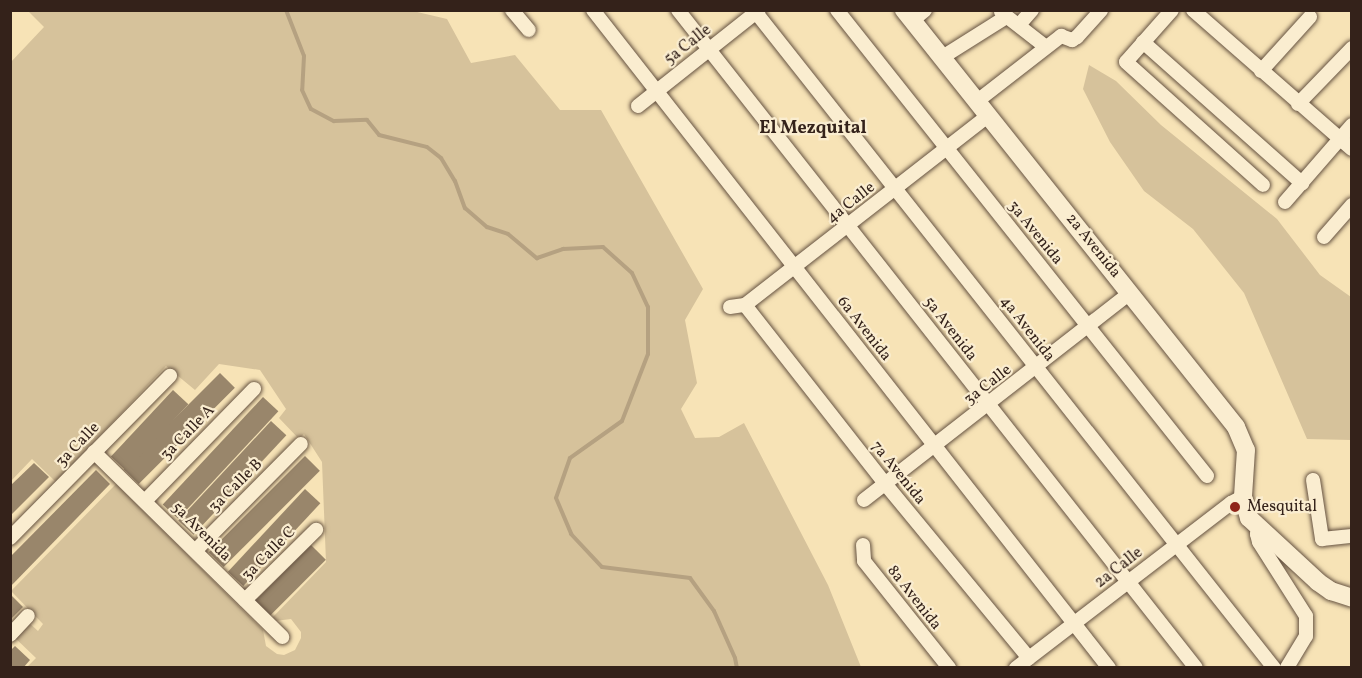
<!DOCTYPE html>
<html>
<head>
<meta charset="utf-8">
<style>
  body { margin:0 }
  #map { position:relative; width:1362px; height:678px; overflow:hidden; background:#f7e3b6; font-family:Vollkorn,serif }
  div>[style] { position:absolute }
  .green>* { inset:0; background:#d6c29b }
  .stream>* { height:4px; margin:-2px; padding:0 2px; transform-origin:2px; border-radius:2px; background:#b5a181 }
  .building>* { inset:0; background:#99866b; transform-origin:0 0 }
  .roads { filter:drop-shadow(0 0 2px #655241) drop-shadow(0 0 2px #655241) }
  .minor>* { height:14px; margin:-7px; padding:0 7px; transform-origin:7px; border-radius:7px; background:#faedd0 }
  .secondary>* { height:18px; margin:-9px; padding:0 9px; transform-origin:9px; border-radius:9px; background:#faedd0 }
  .dots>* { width:16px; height:16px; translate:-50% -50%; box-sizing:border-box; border:3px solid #faedd0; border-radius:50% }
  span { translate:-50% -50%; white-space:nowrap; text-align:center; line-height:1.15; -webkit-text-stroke:4.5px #faedd0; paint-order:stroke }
  .street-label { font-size:16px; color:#34221a }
  .poi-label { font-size:16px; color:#34221a }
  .left { translate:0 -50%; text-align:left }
  .neighbourhood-label { font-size:18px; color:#34221a; font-weight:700 }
  .frame { position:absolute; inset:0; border:12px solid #34221a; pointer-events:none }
</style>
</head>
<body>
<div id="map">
  <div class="green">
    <div style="clip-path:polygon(28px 11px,413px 11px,447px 19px,471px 63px,515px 55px,560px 110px,601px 110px,703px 289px,685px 320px,697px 383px,681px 409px,695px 438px,719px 437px,744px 423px,828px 585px,861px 667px,27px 667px,36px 658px,13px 636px,27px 621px,38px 631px,43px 624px,11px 591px,116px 484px,263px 630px,266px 646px,277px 654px,284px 655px,295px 650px,301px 638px,301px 632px,291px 619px,275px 621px,272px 618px,326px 562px,322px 462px,304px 434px,299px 439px,279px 418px,286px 409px,260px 370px,219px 364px,195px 390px,166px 366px,56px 482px,32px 459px,11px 481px,10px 63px,44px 27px)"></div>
    <div style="clip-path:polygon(1089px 65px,1116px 81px,1161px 125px,1277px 219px,1320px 275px,1351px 297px,1351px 440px,1307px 439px,1244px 293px,1193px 229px,1144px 191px,1110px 142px,1083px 89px)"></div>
  </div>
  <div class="stream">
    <div style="left:286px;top:10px;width:49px;rotate:68.6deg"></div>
    <div style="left:304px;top:56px;width:34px;rotate:93deg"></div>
    <div style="left:302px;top:90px;width:21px;rotate:65deg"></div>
    <div style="left:311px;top:109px;width:26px;rotate:28deg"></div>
    <div style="left:334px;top:121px;width:33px;rotate:-2deg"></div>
    <div style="left:367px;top:120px;width:19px;rotate:51deg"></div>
    <div style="left:379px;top:135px;width:49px;rotate:14deg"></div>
    <div style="left:427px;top:147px;width:18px;rotate:38deg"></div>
    <div style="left:441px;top:158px;width:27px;rotate:59deg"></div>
    <div style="left:455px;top:181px;width:29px;rotate:70deg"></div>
    <div style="left:465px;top:208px;width:29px;rotate:41deg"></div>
    <div style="left:487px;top:227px;width:22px;rotate:18deg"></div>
    <div style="left:508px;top:234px;width:38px;rotate:40deg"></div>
    <div style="left:537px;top:258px;width:28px;rotate:-19deg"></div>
    <div style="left:563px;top:249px;width:40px;rotate:-2.9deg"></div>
    <div style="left:603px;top:247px;width:39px;rotate:42deg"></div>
    <div style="left:632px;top:273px;width:38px;rotate:65deg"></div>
    <div style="left:648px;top:307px;width:47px;rotate:90deg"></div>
    <div style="left:648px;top:354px;width:72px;rotate:111.2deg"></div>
    <div style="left:622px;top:421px;width:64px;rotate:144.6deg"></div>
    <div style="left:570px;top:458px;width:42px;rotate:109.3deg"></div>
    <div style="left:556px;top:498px;width:39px;rotate:67deg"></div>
    <div style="left:571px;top:534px;width:45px;rotate:46.8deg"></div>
    <div style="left:602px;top:567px;width:89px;rotate:7.1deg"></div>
    <div style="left:690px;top:578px;width:41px;rotate:54deg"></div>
    <div style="left:714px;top:611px;width:51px;rotate:65.9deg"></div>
    <div style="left:735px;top:658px;width:10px;rotate:79deg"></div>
  </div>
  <div class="building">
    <div style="left:220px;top:373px;width:21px;height:136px;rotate:45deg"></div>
    <div style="left:173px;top:390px;width:21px;height:91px;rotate:43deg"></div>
    <div style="left:263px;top:397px;width:21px;height:147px;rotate:43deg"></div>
    <div style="left:271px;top:421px;width:21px;height:136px;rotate:43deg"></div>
    <div style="left:305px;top:456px;width:21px;height:136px;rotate:45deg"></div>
    <div style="clip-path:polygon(34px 463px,49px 477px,10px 516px,10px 486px)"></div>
    <div style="clip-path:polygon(96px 470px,110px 484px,10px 587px,10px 557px)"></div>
    <div style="left:305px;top:489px;width:21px;height:113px;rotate:43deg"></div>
    <div style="left:311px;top:545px;width:21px;height:79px;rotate:45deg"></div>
    <div style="clip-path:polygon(10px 594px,23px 607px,10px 620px)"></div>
    <div style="clip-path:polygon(15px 646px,30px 660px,23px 668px,10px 668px,10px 651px)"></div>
  </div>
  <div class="roads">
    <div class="minor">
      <div style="left:512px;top:10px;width:26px;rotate:50deg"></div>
      <div style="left:593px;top:10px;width:836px;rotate:51.9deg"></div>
      <div style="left:678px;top:10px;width:837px;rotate:51.79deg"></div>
      <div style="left:754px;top:10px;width:839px;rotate:51.68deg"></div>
      <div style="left:837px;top:10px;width:595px;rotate:51.55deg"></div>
      <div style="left:1172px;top:10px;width:69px;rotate:131.5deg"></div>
      <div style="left:1126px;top:62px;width:184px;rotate:41.9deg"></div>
      <div style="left:1193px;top:10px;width:211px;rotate:41.2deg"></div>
      <div style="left:1001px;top:12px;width:57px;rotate:37.9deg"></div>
      <div style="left:912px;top:21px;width:17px;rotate:-40deg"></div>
      <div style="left:1019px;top:25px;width:20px;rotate:-49deg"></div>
      <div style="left:1143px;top:42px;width:213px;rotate:41.6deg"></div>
      <div style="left:941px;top:58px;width:77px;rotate:-32.2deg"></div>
      <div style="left:1261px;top:71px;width:73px;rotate:-47.8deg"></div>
      <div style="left:976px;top:102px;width:108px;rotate:-37.8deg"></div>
      <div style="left:1061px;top:36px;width:12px;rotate:20deg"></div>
      <div style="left:1072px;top:40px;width:6px;rotate:-31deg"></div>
      <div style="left:1077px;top:37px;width:36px;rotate:-48deg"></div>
      <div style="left:1298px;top:104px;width:78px;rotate:-46deg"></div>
      <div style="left:638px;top:106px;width:154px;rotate:-38.4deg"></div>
      <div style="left:1285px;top:202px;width:102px;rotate:-49deg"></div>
      <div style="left:1324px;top:237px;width:43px;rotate:-48.8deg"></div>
      <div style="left:745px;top:305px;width:230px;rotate:51.9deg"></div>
      <div style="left:887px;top:486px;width:223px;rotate:50.5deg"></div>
      <div style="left:730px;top:307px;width:15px;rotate:-8deg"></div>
      <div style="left:745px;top:305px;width:308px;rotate:-37.9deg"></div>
      <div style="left:94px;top:452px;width:264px;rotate:44.5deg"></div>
      <div style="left:1313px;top:480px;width:60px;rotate:81.3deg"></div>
      <div style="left:1322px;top:539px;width:30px;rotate:-6deg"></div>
      <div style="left:146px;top:500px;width:155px;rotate:-45.8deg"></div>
      <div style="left:864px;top:500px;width:337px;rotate:-37.9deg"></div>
      <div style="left:1260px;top:529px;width:6px;rotate:121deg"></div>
      <div style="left:1257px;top:534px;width:8px;rotate:76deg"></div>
      <div style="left:1259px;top:542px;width:88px;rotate:57.6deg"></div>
      <div style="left:1306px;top:616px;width:20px;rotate:90deg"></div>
      <div style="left:1306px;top:636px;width:37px;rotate:121deg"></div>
      <div style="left:10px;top:538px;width:228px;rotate:-45.4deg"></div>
      <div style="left:863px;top:545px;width:16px;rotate:86deg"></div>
      <div style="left:864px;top:561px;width:137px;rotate:51.5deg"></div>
      <div style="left:196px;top:550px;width:149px;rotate:-45.3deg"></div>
      <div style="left:245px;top:600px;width:100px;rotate:-44.6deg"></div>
      <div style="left:10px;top:635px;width:26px;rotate:-47deg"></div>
      <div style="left:1016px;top:668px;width:271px;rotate:-37.5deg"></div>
      <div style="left:1231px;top:503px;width:13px;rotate:-27deg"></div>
    </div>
    <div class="secondary">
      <div style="left:904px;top:10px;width:533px;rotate:51.47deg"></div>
      <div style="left:1236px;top:427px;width:25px;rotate:67deg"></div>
      <div style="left:1246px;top:450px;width:47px;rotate:93.7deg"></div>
      <div style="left:1243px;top:497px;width:22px;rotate:74deg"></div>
      <div style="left:1249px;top:518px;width:94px;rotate:42.8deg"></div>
      <div style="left:1318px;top:582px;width:16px;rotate:35deg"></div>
      <div style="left:1331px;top:591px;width:22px;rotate:18deg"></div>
    </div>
  </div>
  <div class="dots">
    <div style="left:1235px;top:507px;background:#8f2418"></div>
  </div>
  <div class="street-label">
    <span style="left:688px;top:45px;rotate:-38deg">5a Calle</span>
    <span style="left:851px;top:203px;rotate:-38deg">4a Calle</span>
    <span style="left:1035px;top:233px;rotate:51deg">3a Avenida</span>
    <span style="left:1093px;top:246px;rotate:51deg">2a Avenida</span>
    <span style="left:864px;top:329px;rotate:52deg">6a Avenida</span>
    <span style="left:950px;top:329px;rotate:52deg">5a Avenida</span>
    <span style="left:1027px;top:329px;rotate:52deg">4a Avenida</span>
    <span style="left:988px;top:385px;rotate:-38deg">3a Calle</span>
    <span style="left:188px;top:433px;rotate:-46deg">3a Calle A</span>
    <span style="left:78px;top:445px;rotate:-46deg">3a Calle</span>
    <span style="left:898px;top:473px;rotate:51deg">7a Avenida</span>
    <span style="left:236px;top:486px;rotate:-45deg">3a Calle B</span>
    <span style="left:201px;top:532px;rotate:45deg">5a Avenida</span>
    <span style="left:269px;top:554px;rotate:-45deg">3a Calle C</span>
    <span style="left:1119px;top:568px;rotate:-38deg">2a Calle</span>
    <span style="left:914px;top:598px;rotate:52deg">8a Avenida</span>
  </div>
  <div class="poi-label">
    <span class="left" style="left:1247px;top:507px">Mesquital</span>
  </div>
  <div class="neighbourhood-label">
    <span style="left:813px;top:129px">El Mezquital</span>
  </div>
  <div class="frame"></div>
</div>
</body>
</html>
